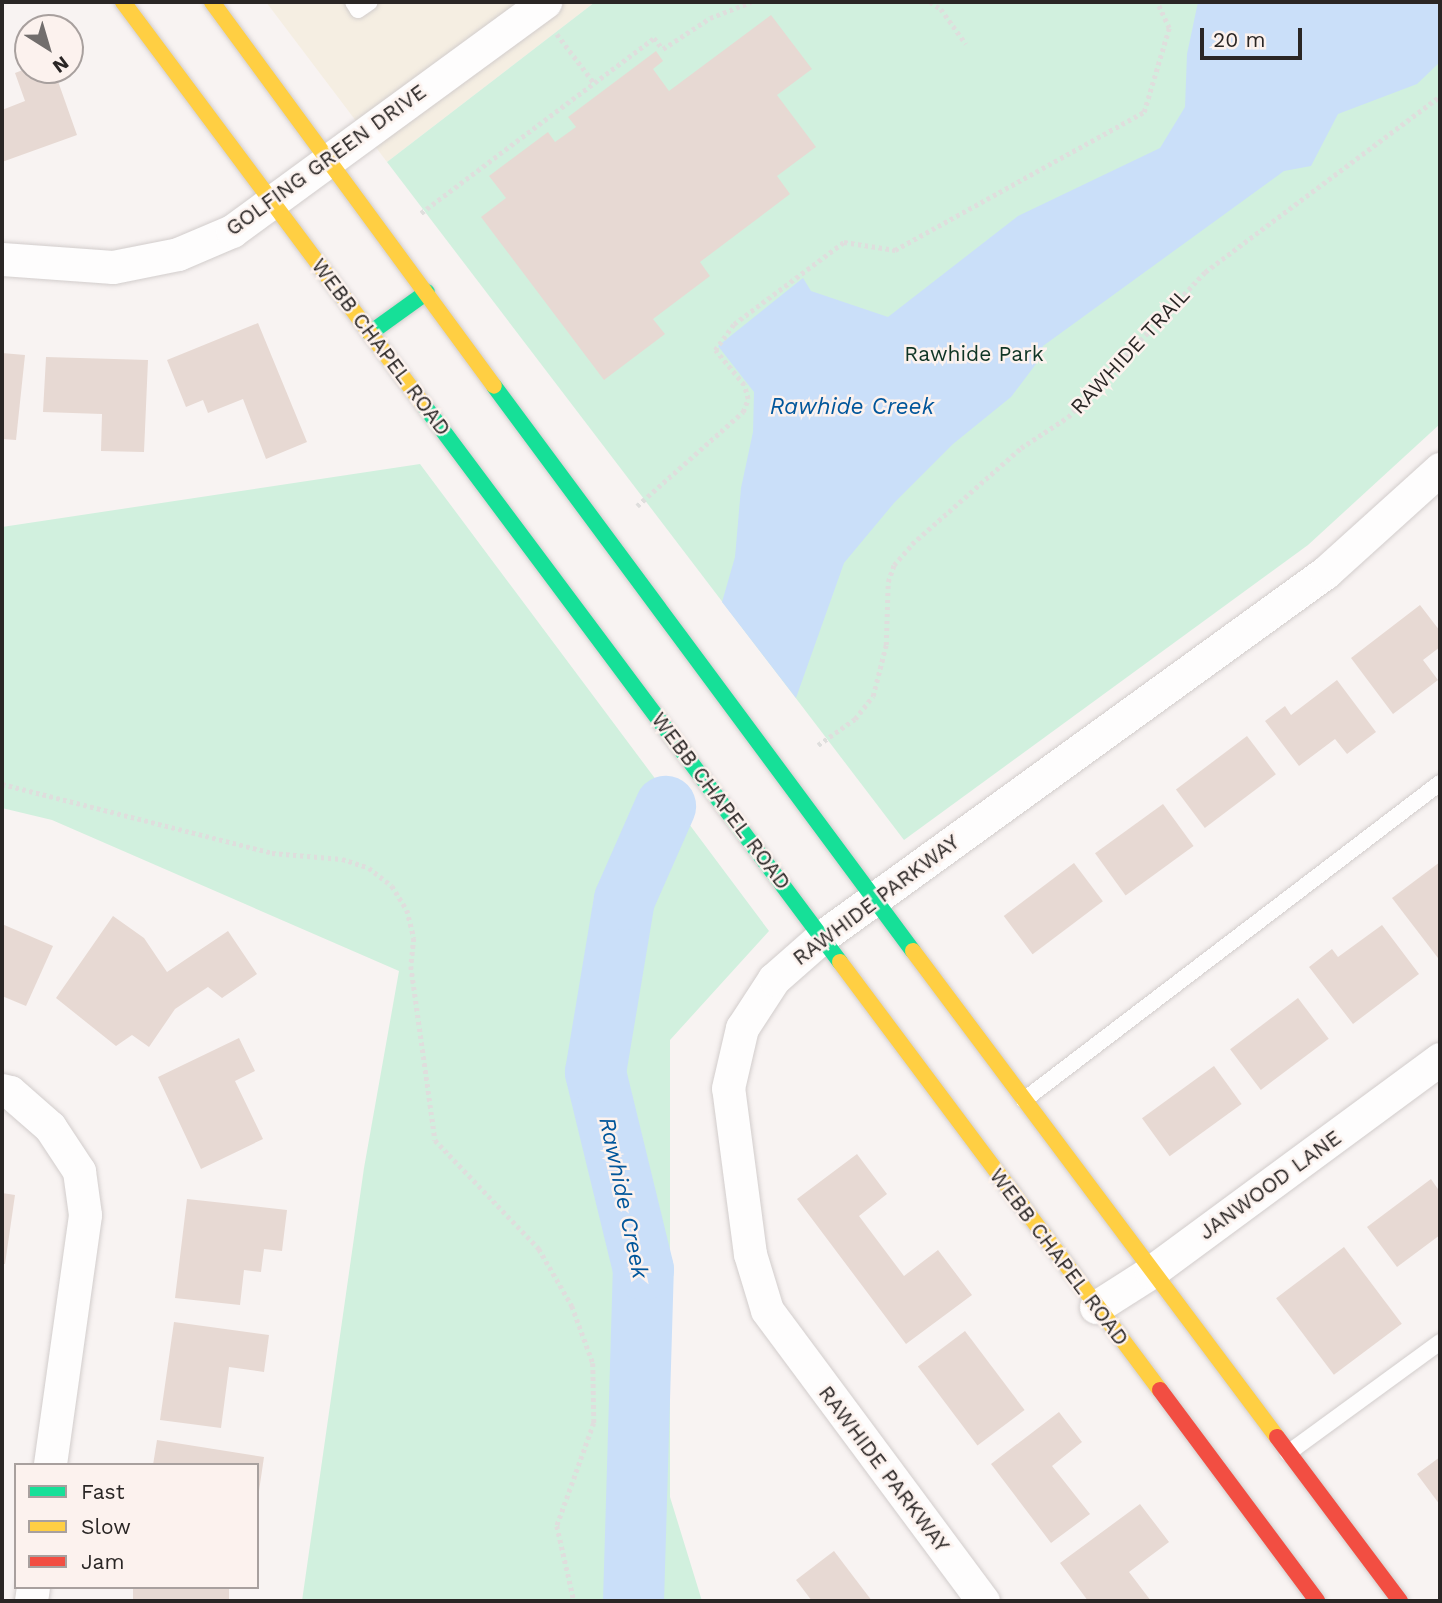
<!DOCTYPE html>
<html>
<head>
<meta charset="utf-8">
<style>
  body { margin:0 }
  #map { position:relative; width:1442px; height:1603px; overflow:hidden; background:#f8f3f2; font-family:"Work Sans",sans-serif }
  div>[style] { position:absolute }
  .commercial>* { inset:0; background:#f5eee2 }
  .green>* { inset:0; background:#d1f0de }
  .water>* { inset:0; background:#cadff9 }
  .river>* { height:61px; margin:-30.5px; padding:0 30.5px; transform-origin:30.5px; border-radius:30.5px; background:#cadff9 }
  .building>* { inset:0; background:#e7d9d3; transform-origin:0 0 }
  .path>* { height:4.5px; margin-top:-2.25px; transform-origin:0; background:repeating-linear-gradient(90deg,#dfdedd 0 3.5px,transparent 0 7px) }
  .roads { filter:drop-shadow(0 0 2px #d2cdcc) drop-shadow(0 0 2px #d2cdcc) }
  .lane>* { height:16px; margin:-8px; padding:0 8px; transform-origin:8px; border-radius:8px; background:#fefdfd }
  .street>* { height:33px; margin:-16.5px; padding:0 16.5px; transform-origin:16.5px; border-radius:16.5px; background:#fefdfd }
  .fast>* { height:16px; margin:-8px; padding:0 8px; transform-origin:8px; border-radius:8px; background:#16e098 }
  .slow>* { height:16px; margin:-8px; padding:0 8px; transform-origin:8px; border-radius:8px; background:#ffcf43 }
  .jam>* { height:16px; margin:-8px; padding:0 8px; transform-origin:8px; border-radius:8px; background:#f24e42 }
  span { translate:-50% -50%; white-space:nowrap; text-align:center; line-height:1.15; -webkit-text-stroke:5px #fcf2ee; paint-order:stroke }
  .street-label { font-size:21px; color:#2a2625 }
  .park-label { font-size:21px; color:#0f3525 }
  .water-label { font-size:23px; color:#01569b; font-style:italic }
  .frame { position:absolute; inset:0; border:4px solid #2a2625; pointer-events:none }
  .legend { position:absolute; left:14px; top:1463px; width:245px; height:126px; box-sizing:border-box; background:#fcf2ee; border:2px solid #a8a09e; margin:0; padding:9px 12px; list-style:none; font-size:21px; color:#2a2625 }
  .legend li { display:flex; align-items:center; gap:14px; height:35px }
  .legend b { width:35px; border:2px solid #a8a09e }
  .north { position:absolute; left:14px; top:14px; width:70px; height:70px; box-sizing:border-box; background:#fcf2ee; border:2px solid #a8a09e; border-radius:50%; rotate:143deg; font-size:19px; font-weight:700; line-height:28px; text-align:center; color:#2a2625 }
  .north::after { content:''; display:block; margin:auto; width:24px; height:32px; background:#726e6d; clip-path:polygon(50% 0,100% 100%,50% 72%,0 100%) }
  .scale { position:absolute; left:1200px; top:28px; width:102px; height:32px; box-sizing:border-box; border:4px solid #2a2625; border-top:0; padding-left:9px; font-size:21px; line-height:24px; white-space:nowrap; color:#2a2625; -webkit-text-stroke:5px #fcf2ee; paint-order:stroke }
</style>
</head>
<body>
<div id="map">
  <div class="commercial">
    <div style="clip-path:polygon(266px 2px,595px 2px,387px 162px)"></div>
  </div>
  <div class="green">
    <div style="clip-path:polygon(595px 2px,1440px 2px,1440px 424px,1308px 545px,904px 840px,387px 162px)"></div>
    <div style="clip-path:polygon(420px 464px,769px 931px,670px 1040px,670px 1497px,702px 1601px,302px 1601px,364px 1168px,399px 971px,52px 820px,2px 808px,2px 527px)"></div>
  </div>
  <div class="water">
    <div style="clip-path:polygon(1198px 2px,1440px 2px,1440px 62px,1417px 84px,1338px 114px,1311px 166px,1284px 171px,1043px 346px,1036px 364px,1011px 397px,953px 444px,894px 503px,844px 563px,796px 698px,722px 602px,735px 557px,741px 488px,753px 432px,754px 392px,718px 346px,803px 278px,811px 291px,888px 317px,1018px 216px,1160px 148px,1185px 107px,1187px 54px)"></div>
  </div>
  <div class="river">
    <div style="left:633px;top:1601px;width:332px;rotate:-88.3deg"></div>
    <div style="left:643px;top:1269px;width:203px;rotate:-103.7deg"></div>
    <div style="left:595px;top:1072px;width:175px;rotate:-80.5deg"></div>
    <div style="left:624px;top:899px;width:102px;rotate:-66.2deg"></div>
  </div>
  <div class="building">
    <div style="clip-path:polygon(771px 15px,812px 69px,777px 95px,816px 147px,777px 176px,790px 194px,700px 262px,710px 276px,653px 319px,665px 334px,604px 380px,481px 217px,506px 198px,489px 176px,548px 132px,555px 142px,576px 127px,568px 117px,656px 51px,663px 61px,653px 69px,669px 91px)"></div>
    <div style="clip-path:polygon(28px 68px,54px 70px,77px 135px,2px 162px,2px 110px,25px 101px,15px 73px)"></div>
    <div style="clip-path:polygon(258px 323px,307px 442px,266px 459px,243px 399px,208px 413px,203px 400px,186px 407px,167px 360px)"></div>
    <div style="clip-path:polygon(2px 353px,25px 355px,16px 440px,2px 439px)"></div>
    <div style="clip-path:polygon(46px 357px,148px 360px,144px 452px,101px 451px,102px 414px,43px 412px)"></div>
    <div style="clip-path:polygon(1420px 605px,1440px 631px,1440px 647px,1423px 660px,1438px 680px,1393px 714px,1351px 658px)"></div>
    <div style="clip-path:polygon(1337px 680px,1376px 732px,1347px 754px,1335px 739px,1299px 766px,1265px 721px,1285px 706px,1291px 715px)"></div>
    <div style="left:1247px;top:736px;width:48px;height:89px;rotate:53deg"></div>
    <div style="left:1163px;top:804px;width:52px;height:84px;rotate:54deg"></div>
    <div style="clip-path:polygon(1440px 862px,1440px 956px,1438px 958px,1392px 898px)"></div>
    <div style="left:1074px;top:863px;width:48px;height:88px;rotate:53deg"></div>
    <div style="clip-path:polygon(113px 916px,144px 938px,167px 972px,228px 931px,257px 974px,222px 998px,208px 987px,175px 1009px,149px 1047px,132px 1035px,116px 1046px,56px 998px)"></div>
    <div style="clip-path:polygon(2px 924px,53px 946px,26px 1006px,2px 996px)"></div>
    <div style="clip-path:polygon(1382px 925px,1419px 974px,1353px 1024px,1309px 967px,1332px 949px,1338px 957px)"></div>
    <div style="left:1298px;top:998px;width:51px;height:85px;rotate:53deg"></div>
    <div style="clip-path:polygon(239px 1038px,255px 1071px,235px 1081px,263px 1139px,201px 1169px,158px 1077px)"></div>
    <div style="left:1214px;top:1066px;width:47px;height:89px;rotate:54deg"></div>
    <div style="clip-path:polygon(857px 1154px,887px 1194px,859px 1216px,904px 1276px,938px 1250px,972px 1295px,906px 1344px,797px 1199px)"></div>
    <div style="clip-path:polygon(1431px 1179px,1440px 1192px,1440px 1235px,1397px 1267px,1367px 1227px)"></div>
    <div style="clip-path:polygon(2px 1193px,15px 1195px,5px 1264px,2px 1264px)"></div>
    <div style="clip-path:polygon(187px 1199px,287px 1210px,282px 1251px,264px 1249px,261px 1272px,244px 1270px,240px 1305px,175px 1298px)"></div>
    <div style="left:1344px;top:1247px;width:96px;height:85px;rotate:53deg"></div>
    <div style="clip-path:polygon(174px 1322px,269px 1335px,264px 1372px,229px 1367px,221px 1428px,160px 1420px)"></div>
    <div style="left:965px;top:1331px;width:99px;height:59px;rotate:53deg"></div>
    <div style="clip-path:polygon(1059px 1412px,1082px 1442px,1052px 1466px,1090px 1514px,1051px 1543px,991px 1464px)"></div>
    <div style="clip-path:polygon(157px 1440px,264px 1457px,259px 1491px,257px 1465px,153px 1465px)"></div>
    <div style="clip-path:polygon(1440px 1457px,1440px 1505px,1417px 1474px)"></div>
    <div style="clip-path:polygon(1140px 1504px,1169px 1542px,1129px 1572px,1151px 1601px,1088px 1601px,1060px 1563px)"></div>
    <div style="clip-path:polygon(834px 1551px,872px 1601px,812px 1601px,796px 1580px)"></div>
    <div style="left:133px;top:1587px;width:96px;height:14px"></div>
  </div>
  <div class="path">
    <div style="left:930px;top:2px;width:13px;rotate:32deg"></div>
    <div style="left:941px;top:9px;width:43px;rotate:54.5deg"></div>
    <div style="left:557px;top:34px;width:63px;rotate:52.8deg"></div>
    <div style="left:421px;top:213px;width:291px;rotate:-36.9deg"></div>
    <div style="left:654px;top:38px;width:14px;rotate:51deg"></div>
    <div style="left:663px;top:49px;width:56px;rotate:-33.4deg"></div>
    <div style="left:710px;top:18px;width:44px;rotate:-21.3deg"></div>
    <div style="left:637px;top:506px;width:142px;rotate:-41.6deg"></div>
    <div style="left:743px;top:412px;width:14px;rotate:-69deg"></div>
    <div style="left:748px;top:399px;width:15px;rotate:-106deg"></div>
    <div style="left:744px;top:385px;width:45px;rotate:-129.6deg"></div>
    <div style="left:715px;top:350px;width:32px;rotate:-54deg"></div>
    <div style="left:734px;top:324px;width:137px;rotate:-36.7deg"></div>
    <div style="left:844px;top:242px;width:52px;rotate:8.9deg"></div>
    <div style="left:895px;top:250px;width:285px;rotate:-29deg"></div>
    <div style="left:1144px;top:112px;width:88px;rotate:-73.4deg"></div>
    <div style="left:1169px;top:28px;width:29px;rotate:-115deg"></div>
    <div style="left:818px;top:745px;width:45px;rotate:-35.1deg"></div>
    <div style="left:855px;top:719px;width:29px;rotate:-52deg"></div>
    <div style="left:873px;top:696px;width:53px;rotate:-75.7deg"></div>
    <div style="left:886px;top:645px;width:63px;rotate:-88.2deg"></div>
    <div style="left:888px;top:582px;width:18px;rotate:-71deg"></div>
    <div style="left:894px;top:565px;width:28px;rotate:-49deg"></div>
    <div style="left:912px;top:544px;width:145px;rotate:-41.4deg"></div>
    <div style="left:1021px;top:448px;width:56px;rotate:-33.4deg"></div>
    <div style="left:1068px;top:417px;width:199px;rotate:-46.6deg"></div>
    <div style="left:1205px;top:272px;width:294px;rotate:-36.8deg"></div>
    <div style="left:2px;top:784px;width:279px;rotate:14.3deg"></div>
    <div style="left:272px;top:853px;width:70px;rotate:4.9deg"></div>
    <div style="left:342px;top:859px;width:28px;rotate:18deg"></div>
    <div style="left:369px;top:868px;width:29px;rotate:38deg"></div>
    <div style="left:392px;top:886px;width:28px;rotate:58deg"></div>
    <div style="left:407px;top:910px;width:29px;rotate:76deg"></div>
    <div style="left:414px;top:938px;width:28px;rotate:96deg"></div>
    <div style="left:411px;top:966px;width:176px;rotate:82.1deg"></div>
    <div style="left:435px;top:1140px;width:151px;rotate:46.3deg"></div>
    <div style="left:539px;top:1249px;width:66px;rotate:59.9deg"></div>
    <div style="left:572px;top:1306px;width:61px;rotate:69.8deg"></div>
    <div style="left:593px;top:1363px;width:60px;rotate:89deg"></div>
    <div style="left:594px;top:1423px;width:109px;rotate:109.8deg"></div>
    <div style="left:557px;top:1526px;width:77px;rotate:77.2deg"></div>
  </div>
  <div class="roads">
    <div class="lane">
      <div style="left:353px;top:2px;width:9px;rotate:58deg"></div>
      <div style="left:358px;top:10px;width:14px;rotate:-34deg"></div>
      <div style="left:1024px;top:1100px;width:523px;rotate:-37.31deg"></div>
      <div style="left:1288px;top:1453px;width:188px;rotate:-36.1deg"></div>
    </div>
    <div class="street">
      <div style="left:2px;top:259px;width:111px;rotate:4.1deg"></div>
      <div style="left:113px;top:267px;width:66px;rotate:-11.3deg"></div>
      <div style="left:178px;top:254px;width:59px;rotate:-23.1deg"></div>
      <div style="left:232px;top:231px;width:388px;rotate:-36.2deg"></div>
      <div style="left:2px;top:1090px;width:8px;rotate:14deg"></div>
      <div style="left:10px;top:1092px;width:53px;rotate:41.2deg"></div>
      <div style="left:50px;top:1127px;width:53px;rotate:56.6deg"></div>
      <div style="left:79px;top:1171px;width:44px;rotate:82.2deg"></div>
      <div style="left:85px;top:1215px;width:252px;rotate:98deg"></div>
      <div style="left:1096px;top:1307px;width:65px;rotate:-32.5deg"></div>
      <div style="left:1151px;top:1272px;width:359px;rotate:-36.4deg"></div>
      <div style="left:31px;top:1601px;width:14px;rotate:-82deg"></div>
      <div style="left:983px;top:1601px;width:362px;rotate:-126.6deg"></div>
      <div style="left:767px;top:1310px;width:59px;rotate:-106.9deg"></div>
      <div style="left:750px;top:1254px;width:167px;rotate:-97.5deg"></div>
      <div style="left:728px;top:1088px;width:62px;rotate:-76.9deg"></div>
      <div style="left:742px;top:1028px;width:59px;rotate:-56.9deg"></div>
      <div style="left:774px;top:979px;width:65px;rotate:-41.3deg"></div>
      <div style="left:823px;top:936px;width:621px;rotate:-35.89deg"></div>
      <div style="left:1326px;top:572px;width:154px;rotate:-42.1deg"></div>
    </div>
    <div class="fast">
      <div style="left:370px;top:333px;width:70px;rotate:-35.7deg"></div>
      <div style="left:494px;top:386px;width:703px;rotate:53.44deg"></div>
      <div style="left:423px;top:404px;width:697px;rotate:53.23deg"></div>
    </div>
    <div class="slow">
      <div style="left:123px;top:2px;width:502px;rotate:53.27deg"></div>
      <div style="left:212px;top:2px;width:476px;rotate:53.7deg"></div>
      <div style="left:913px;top:951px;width:607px;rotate:53.17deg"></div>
      <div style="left:840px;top:962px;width:534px;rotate:53.22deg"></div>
    </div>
    <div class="jam">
      <div style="left:1160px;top:1390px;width:263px;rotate:53.3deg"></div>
      <div style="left:1277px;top:1437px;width:205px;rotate:53.1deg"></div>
    </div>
  </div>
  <div class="street-label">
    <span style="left:326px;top:160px;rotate:-36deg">GOLFING GREEN DRIVE</span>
    <span style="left:381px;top:347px;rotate:53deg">WEBB CHAPEL ROAD</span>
    <span style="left:1130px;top:351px;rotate:-47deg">RAWHIDE TRAIL</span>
    <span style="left:721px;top:801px;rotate:53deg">WEBB CHAPEL ROAD</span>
    <span style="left:876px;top:900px;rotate:-37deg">RAWHIDE PARKWAY</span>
    <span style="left:1270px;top:1185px;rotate:-36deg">JANWOOD LANE</span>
    <span style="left:1059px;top:1257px;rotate:53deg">WEBB CHAPEL ROAD</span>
    <span style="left:884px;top:1469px;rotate:53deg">RAWHIDE PARKWAY</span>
  </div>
  <div class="park-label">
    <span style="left:974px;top:354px">Rawhide Park</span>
  </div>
  <div class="water-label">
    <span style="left:852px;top:407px">Rawhide Creek</span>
    <span style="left:623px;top:1198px;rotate:78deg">Rawhide Creek</span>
  </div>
  <div class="frame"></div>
  <ul class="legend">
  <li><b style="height:9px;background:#16e098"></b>Fast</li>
  <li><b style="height:9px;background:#ffcf43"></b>Slow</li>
  <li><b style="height:9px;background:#f24e42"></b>Jam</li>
  </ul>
  <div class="north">N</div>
  <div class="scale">20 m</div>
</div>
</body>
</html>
